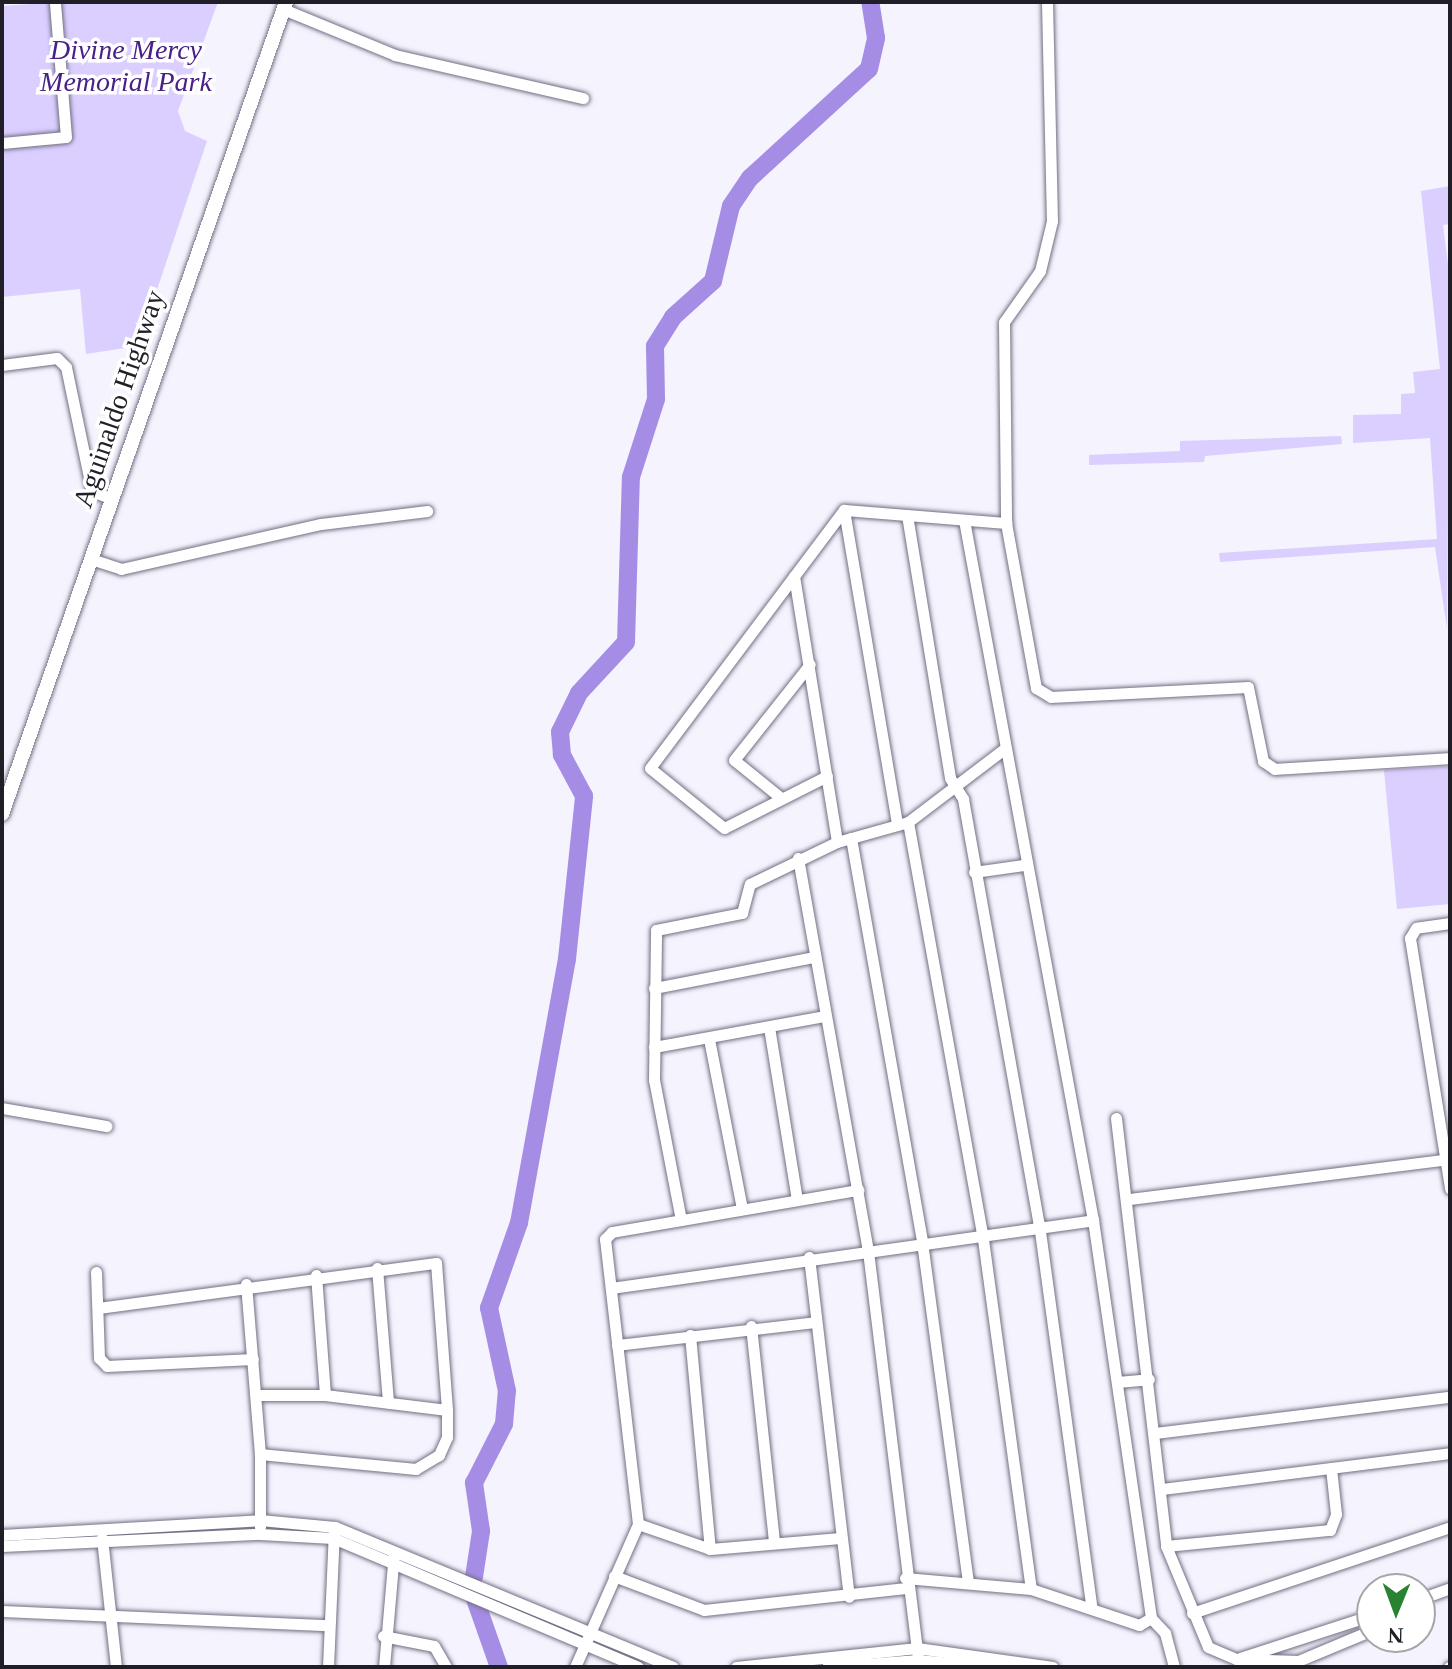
<!DOCTYPE html>
<html>
<head>
<meta charset="utf-8">
<style>
  body { margin:0 }
  #map { position:relative; width:1452px; height:1669px; overflow:hidden; background:#f5f3fd; font-family:"Times New Roman",serif }
  div>[style] { position:absolute }
  .green>* { inset:0; background:#dacfff }
  .river>* { height:18px; margin:-9px; padding:0 9px; transform-origin:9px; border-radius:9px; background:#a58de5 }
  .roads { filter:drop-shadow(0 0 2px #736e83) drop-shadow(0 0 2px #736e83) }
  .minor>* { height:11px; margin:-5.5px; padding:0 5.5px; transform-origin:5.5px; border-radius:5.5px; background:#fff }
  .major>* { height:14px; margin:-7px; padding:0 7px; transform-origin:7px; border-radius:7px; background:#fff }
  span { translate:-50% -50%; white-space:nowrap; text-align:center; line-height:1.15; -webkit-text-stroke:7px #fff; paint-order:stroke }
  .park-label { font-size:28px; color:#492186; font-style:italic }
  .street-label { font-size:28px; color:#201e26 }
  .frame { position:absolute; inset:0; border:4px solid #201e26; pointer-events:none }
  .north { position:absolute; left:1356px; top:1573px; width:80px; height:80px; box-sizing:border-box; background:#fff; border:2px solid #a6a5a8; border-radius:50%; rotate:181deg; font-size:22px; font-weight:700; line-height:32px; text-align:center; color:#201e26 }
  .north::after { content:''; display:block; margin:auto; width:28px; height:36px; background:#288232; clip-path:polygon(50% 0,100% 100%,50% 72%,0 100%) }
</style>
</head>
<body>
<div id="map">
  <div class="green">
    <div style="clip-path:polygon(59px 2px,218px 2px,178px 111px,185px 131px,207px 141px,138px 346px,86px 354px,80px 289px,2px 297px,2px 6px)"></div>
    <div style="clip-path:polygon(1450px 186px,1450px 224px,1443px 225px,1450px 280px,1447px 629px,1435px 547px,1220px 562px,1219px 553px,1437px 539px,1430px 438px,1353px 443px,1353px 415px,1401px 414px,1401px 394px,1415px 393px,1413px 372px,1440px 369px,1421px 191px)"></div>
    <div style="clip-path:polygon(1341px 436px,1342px 444px,1205px 456px,1204px 462px,1089px 465px,1089px 455px,1180px 451px,1180px 441px)"></div>
    <div style="clip-path:polygon(1450px 766px,1450px 904px,1397px 909px,1384px 770px)"></div>
  </div>
  <div class="river">
    <div style="left:474px;top:1577px;width:47px;rotate:-81.3deg"></div>
    <div style="left:481px;top:1531px;width:49px;rotate:-98.3deg"></div>
    <div style="left:474px;top:1483px;width:66px;rotate:-63deg"></div>
    <div style="left:504px;top:1424px;width:33px;rotate:-85deg"></div>
    <div style="left:507px;top:1391px;width:85px;rotate:-102.2deg"></div>
    <div style="left:489px;top:1308px;width:90px;rotate:-70.6deg"></div>
    <div style="left:519px;top:1223px;width:268px;rotate:-79.7deg"></div>
    <div style="left:567px;top:959px;width:164px;rotate:-84deg"></div>
    <div style="left:584px;top:796px;width:47px;rotate:-118.2deg"></div>
    <div style="left:562px;top:755px;width:23px;rotate:-95deg"></div>
    <div style="left:560px;top:732px;width:43px;rotate:-64deg"></div>
    <div style="left:579px;top:693px;width:69px;rotate:-47.3deg"></div>
    <div style="left:626px;top:642px;width:165px;rotate:-88.3deg"></div>
    <div style="left:631px;top:477px;width:82px;rotate:-72.2deg"></div>
    <div style="left:656px;top:399px;width:53px;rotate:-91.1deg"></div>
    <div style="left:655px;top:346px;width:34px;rotate:-58deg"></div>
    <div style="left:673px;top:317px;width:54px;rotate:-42deg"></div>
    <div style="left:713px;top:281px;width:77px;rotate:-76.5deg"></div>
    <div style="left:731px;top:206px;width:34px;rotate:-56deg"></div>
    <div style="left:750px;top:178px;width:161px;rotate:-42.5deg"></div>
    <div style="left:869px;top:69px;width:32px;rotate:-77deg"></div>
    <div style="left:876px;top:38px;width:36px;rotate:-99deg"></div>
    <div style="left:475px;top:1599px;width:72px;rotate:70.6deg"></div>
  </div>
  <div class="roads">
    <div class="minor">
      <div style="left:1047px;top:2px;width:219px;rotate:88.7deg"></div>
      <div style="left:1052px;top:221px;width:51px;rotate:103.5deg"></div>
      <div style="left:1040px;top:271px;width:62px;rotate:125.2deg"></div>
      <div style="left:1004px;top:322px;width:201px;rotate:89.4deg"></div>
      <div style="left:1006px;top:523px;width:168px;rotate:79.7deg"></div>
      <div style="left:1036px;top:688px;width:17px;rotate:31deg"></div>
      <div style="left:1051px;top:697px;width:197px;rotate:-2.9deg"></div>
      <div style="left:1248px;top:687px;width:76px;rotate:78.5deg"></div>
      <div style="left:1263px;top:761px;width:14px;rotate:34deg"></div>
      <div style="left:1275px;top:769px;width:175px;rotate:-3.6deg"></div>
      <div style="left:283px;top:9px;width:121px;rotate:22.3deg"></div>
      <div style="left:395px;top:55px;width:193px;rotate:12.9deg"></div>
      <div style="left:2px;top:143px;width:64px;rotate:-5.4deg"></div>
      <div style="left:66px;top:137px;width:135px;rotate:-94.7deg"></div>
      <div style="left:2px;top:365px;width:55px;rotate:-7.3deg"></div>
      <div style="left:57px;top:358px;width:13px;rotate:45deg"></div>
      <div style="left:66px;top:367px;width:127px;rotate:78.2deg"></div>
      <div style="left:92px;top:491px;width:22px;rotate:22deg"></div>
      <div style="left:844px;top:510px;width:319px;rotate:80.4deg"></div>
      <div style="left:844px;top:510px;width:163px;rotate:4.6deg"></div>
      <div style="left:907px;top:515px;width:266px;rotate:80.7deg"></div>
      <div style="left:950px;top:778px;width:25px;rotate:58deg"></div>
      <div style="left:963px;top:799px;width:432px;rotate:79.9deg"></div>
      <div style="left:1039px;top:1224px;width:384px;rotate:82.2deg"></div>
      <div style="left:964px;top:520px;width:712px;rotate:79.56deg"></div>
      <div style="left:1093px;top:1220px;width:402px;rotate:81.7deg"></div>
      <div style="left:1151px;top:1618px;width:21px;rotate:47deg"></div>
      <div style="left:1165px;top:1633px;width:35px;rotate:75deg"></div>
      <div style="left:91px;top:559px;width:32px;rotate:18deg"></div>
      <div style="left:121px;top:569px;width:205px;rotate:-12.7deg"></div>
      <div style="left:321px;top:524px;width:107px;rotate:-7deg"></div>
      <div style="left:794px;top:576px;width:269px;rotate:80.8deg"></div>
      <div style="left:827px;top:776px;width:115px;rotate:153.2deg"></div>
      <div style="left:724px;top:828px;width:95px;rotate:-141deg"></div>
      <div style="left:650px;top:768px;width:323px;rotate:-53.1deg"></div>
      <div style="left:781px;top:798px;width:60px;rotate:-141deg"></div>
      <div style="left:734px;top:760px;width:122px;rotate:-51.6deg"></div>
      <div style="left:908px;top:822px;width:417px;rotate:79.8deg"></div>
      <div style="left:982px;top:1232px;width:360px;rotate:82.2deg"></div>
      <div style="left:851px;top:838px;width:410px;rotate:80deg"></div>
      <div style="left:922px;top:1242px;width:344px;rotate:82.3deg"></div>
      <div style="left:798px;top:858px;width:399px;rotate:79.9deg"></div>
      <div style="left:868px;top:1251px;width:419px;rotate:83deg"></div>
      <div style="left:974px;top:872px;width:50px;rotate:-8deg"></div>
      <div style="left:1450px;top:923px;width:34px;rotate:172deg"></div>
      <div style="left:1416px;top:928px;width:12px;rotate:121deg"></div>
      <div style="left:1410px;top:938px;width:254px;rotate:80.9deg"></div>
      <div style="left:654px;top:988px;width:163px;rotate:-11deg"></div>
      <div style="left:769px;top:1027px;width:174px;rotate:80.8deg"></div>
      <div style="left:709px;top:1039px;width:173px;rotate:79deg"></div>
      <div style="left:654px;top:1047px;width:174px;rotate:-10.3deg"></div>
      <div style="left:2px;top:1108px;width:106px;rotate:9.8deg"></div>
      <div style="left:1116px;top:1118px;width:431px;rotate:83.3deg"></div>
      <div style="left:1166px;top:1546px;width:109px;rotate:67.4deg"></div>
      <div style="left:1208px;top:1647px;width:30px;rotate:23deg"></div>
      <div style="left:1236px;top:1659px;width:62px;rotate:1.8deg"></div>
      <div style="left:1298px;top:1661px;width:80px;rotate:-22.7deg"></div>
      <div style="left:1129px;top:1199px;width:323px;rotate:-7.1deg"></div>
      <div style="left:681px;top:1220px;width:143px;rotate:-100.9deg"></div>
      <div style="left:654px;top:1080px;width:150px;rotate:-89.2deg"></div>
      <div style="left:656px;top:930px;width:88px;rotate:-11.2deg"></div>
      <div style="left:742px;top:913px;width:30px;rotate:-75deg"></div>
      <div style="left:750px;top:884px;width:97px;rotate:-25.8deg"></div>
      <div style="left:837px;top:842px;width:74px;rotate:-15.7deg"></div>
      <div style="left:908px;top:822px;width:119px;rotate:-37.2deg"></div>
      <div style="left:809px;top:1257px;width:342px;rotate:83.3deg"></div>
      <div style="left:377px;top:1268px;width:135px;rotate:85.3deg"></div>
      <div style="left:96px;top:1272px;width:86px;rotate:88deg"></div>
      <div style="left:99px;top:1358px;width:11px;rotate:45deg"></div>
      <div style="left:107px;top:1366px;width:146px;rotate:-2.7deg"></div>
      <div style="left:316px;top:1275px;width:120px;rotate:85.7deg"></div>
      <div style="left:246px;top:1284px;width:171px;rotate:85.3deg"></div>
      <div style="left:260px;top:1454px;width:73px;rotate:90deg"></div>
      <div style="left:611px;top:1288px;width:487px;rotate:-8deg"></div>
      <div style="left:98px;top:1308px;width:341px;rotate:-7.6deg"></div>
      <div style="left:436px;top:1263px;width:147px;rotate:85.7deg"></div>
      <div style="left:447px;top:1410px;width:27px;rotate:90deg"></div>
      <div style="left:447px;top:1437px;width:20px;rotate:114deg"></div>
      <div style="left:439px;top:1455px;width:27px;rotate:149deg"></div>
      <div style="left:416px;top:1469px;width:157px;rotate:-174.5deg"></div>
      <div style="left:751px;top:1326px;width:218px;rotate:83.9deg"></div>
      <div style="left:690px;top:1335px;width:215px;rotate:84.7deg"></div>
      <div style="left:617px;top:1345px;width:200px;rotate:-6.6deg"></div>
      <div style="left:1117px;top:1382px;width:32px;rotate:-5deg"></div>
      <div style="left:256px;top:1395px;width:69px"></div>
      <div style="left:325px;top:1395px;width:123px;rotate:7deg"></div>
      <div style="left:1155px;top:1433px;width:297px;rotate:-7deg"></div>
      <div style="left:1162px;top:1489px;width:290px;rotate:-7.1deg"></div>
      <div style="left:638px;top:1524px;width:76px;rotate:19.1deg"></div>
      <div style="left:710px;top:1549px;width:131px;rotate:-4.8deg"></div>
      <div style="left:2px;top:1535px;width:258px;rotate:-3.3deg"></div>
      <div style="left:260px;top:1520px;width:75px;rotate:5.3deg"></div>
      <div style="left:335px;top:1527px;width:366px;rotate:22.5deg"></div>
      <div style="left:102px;top:1538px;width:130px;rotate:83.8deg"></div>
      <div style="left:2px;top:1546px;width:258px;rotate:-2.7deg"></div>
      <div style="left:260px;top:1534px;width:73px;rotate:3.1deg"></div>
      <div style="left:333px;top:1538px;width:331px;rotate:22.9deg"></div>
      <div style="left:1166px;top:1546px;width:165px;rotate:-5.6deg"></div>
      <div style="left:1330px;top:1530px;width:17px;rotate:-69deg"></div>
      <div style="left:1336px;top:1514px;width:46px;rotate:-96.2deg"></div>
      <div style="left:614px;top:1576px;width:96px;rotate:20.7deg"></div>
      <div style="left:704px;top:1610px;width:203px;rotate:-6.2deg"></div>
      <div style="left:905px;top:1578px;width:126px;rotate:5deg"></div>
      <div style="left:1031px;top:1589px;width:114px;rotate:18.4deg"></div>
      <div style="left:1139px;top:1625px;width:14px;rotate:-30deg"></div>
      <div style="left:1420px;top:1599px;width:32px;rotate:-20deg"></div>
      <div style="left:2px;top:1611px;width:326px;rotate:2.5deg"></div>
      <div style="left:1192px;top:1613px;width:272px;rotate:-18.4deg"></div>
      <div style="left:383px;top:1636px;width:52px;rotate:11.1deg"></div>
      <div style="left:434px;top:1646px;width:24px;rotate:60deg"></div>
      <div style="left:1240px;top:1658px;width:139px;rotate:-18deg"></div>
      <div style="left:328px;top:1667px;width:135px;rotate:-87.5deg"></div>
      <div style="left:384px;top:1667px;width:115px;rotate:-85deg"></div>
      <div style="left:575px;top:1667px;width:156px;rotate:-66.2deg"></div>
      <div style="left:638px;top:1524px;width:287px;rotate:-96.6deg"></div>
      <div style="left:605px;top:1239px;width:10px;rotate:-45deg"></div>
      <div style="left:612px;top:1232px;width:250px;rotate:-9.7deg"></div>
      <div style="left:736px;top:1667px;width:182px;rotate:-6deg"></div>
      <div style="left:917px;top:1648px;width:137px;rotate:8deg"></div>
      <div style="left:827px;top:1667px;width:91px;rotate:-4.4deg"></div>
      <div style="left:918px;top:1660px;width:75px;rotate:5.3deg"></div>
      <div style="left:1449px;top:1667px;width:1px"></div>
    </div>
    <div class="major">
      <div style="left:2px;top:814px;width:860px;rotate:-70.72deg"></div>
    </div>
  </div>
  <div class="park-label">
    <span style="left:126px;top:66px">Divine Mercy<br>Memorial Park</span>
  </div>
  <div class="street-label">
    <span style="left:119px;top:399px;rotate:-71deg">Aguinaldo Highway</span>
  </div>
  <div class="frame"></div>
  <div class="north">N</div>
</div>
</body>
</html>
